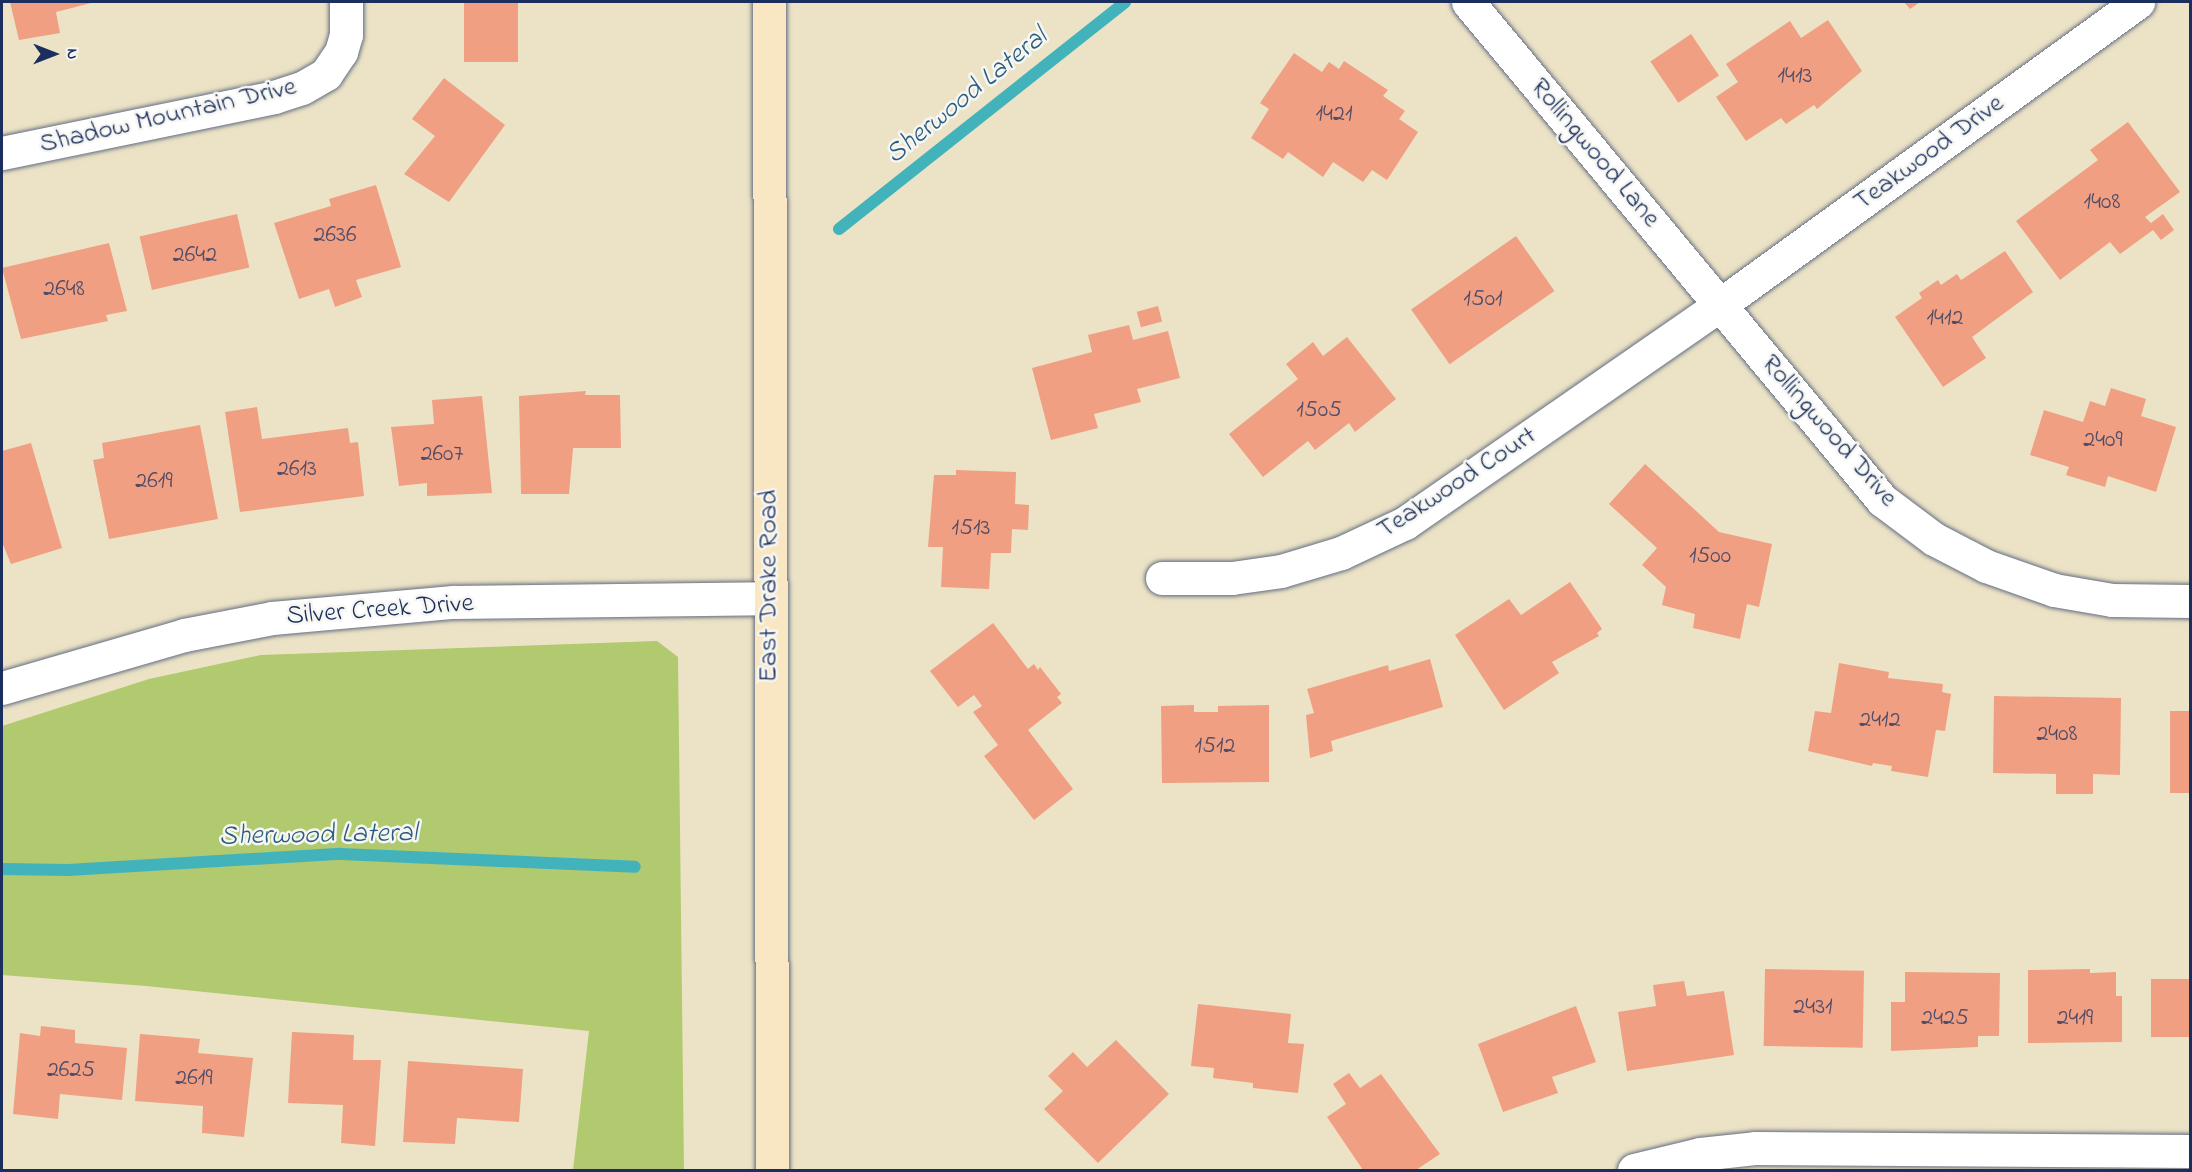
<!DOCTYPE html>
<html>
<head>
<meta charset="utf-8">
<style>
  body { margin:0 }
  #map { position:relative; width:2192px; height:1172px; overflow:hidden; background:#ece3c6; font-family:"Indie Flower",sans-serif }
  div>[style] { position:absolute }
  .green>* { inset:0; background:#b1c96f }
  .stream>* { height:12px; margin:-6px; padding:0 6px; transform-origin:6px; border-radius:6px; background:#43b3bb }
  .building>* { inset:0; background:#f09f82; transform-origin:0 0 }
  .roads { filter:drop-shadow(0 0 2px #646e82) drop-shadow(0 0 2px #646e82) }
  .minor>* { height:33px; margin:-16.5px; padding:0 16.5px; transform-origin:16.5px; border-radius:16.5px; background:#fff }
  .secondary>* { height:33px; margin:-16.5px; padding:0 16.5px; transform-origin:16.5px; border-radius:16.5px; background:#f9e7c3 }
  span { translate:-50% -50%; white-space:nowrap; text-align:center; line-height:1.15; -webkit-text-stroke:5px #f6f6f2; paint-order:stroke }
  .number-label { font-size:24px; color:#504b67 }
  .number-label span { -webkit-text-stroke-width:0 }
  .street-label { font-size:27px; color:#1b2f5e }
  .water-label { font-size:28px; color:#295d7f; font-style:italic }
  .frame { position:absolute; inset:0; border:3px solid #1b2f5e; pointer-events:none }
  .north { position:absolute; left:24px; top:24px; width:60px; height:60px; -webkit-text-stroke:4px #f6f6f2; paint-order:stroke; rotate:90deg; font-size:16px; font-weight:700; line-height:24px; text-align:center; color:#1b2f5e }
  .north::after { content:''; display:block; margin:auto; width:21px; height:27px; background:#1b2f5e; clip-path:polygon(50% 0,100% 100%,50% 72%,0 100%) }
</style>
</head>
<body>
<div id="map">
  <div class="green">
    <div style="clip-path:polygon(657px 641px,678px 657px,684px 1170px,573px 1170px,589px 1031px,146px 986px,2px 975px,2px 726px,149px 679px,261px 655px)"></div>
  </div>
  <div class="stream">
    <div style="left:839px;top:229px;width:365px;rotate:-38.4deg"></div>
    <div style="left:2px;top:869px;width:66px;rotate:0.9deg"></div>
    <div style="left:68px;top:870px;width:273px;rotate:-3.4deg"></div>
    <div style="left:341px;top:854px;width:294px;rotate:2.5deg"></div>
  </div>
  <div class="building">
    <div style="clip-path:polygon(10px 2px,95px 2px,56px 12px,60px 33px,19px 40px)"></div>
    <div style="left:464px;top:2px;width:54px;height:60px"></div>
    <div style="clip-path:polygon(1904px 2px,1920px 2px,1910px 9px)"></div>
    <div style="clip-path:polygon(1828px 20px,1862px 71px,1817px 109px,1814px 105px,1786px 124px,1781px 118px,1746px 141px,1716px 97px,1738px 82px,1726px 64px,1790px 21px,1801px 38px)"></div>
    <div style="left:1691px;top:34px;width:50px;height:49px;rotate:56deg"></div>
    <div style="clip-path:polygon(1294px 53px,1322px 72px,1329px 62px,1339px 69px,1344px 61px,1388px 90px,1383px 96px,1405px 111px,1399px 119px,1418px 132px,1387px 180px,1372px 170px,1363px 182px,1333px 162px,1323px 177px,1288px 152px,1283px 159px,1251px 138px,1269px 109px,1260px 103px)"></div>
    <div style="clip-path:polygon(444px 78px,505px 125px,449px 202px,404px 174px,435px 136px,412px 119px)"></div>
    <div style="clip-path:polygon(2128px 122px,2180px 192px,2145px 217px,2151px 223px,2163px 214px,2174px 230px,2161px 240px,2153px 230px,2120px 254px,2110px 242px,2060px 280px,2016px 221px,2098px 160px,2090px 150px)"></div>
    <div style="clip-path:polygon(376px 185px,401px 267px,356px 280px,362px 297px,335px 307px,329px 289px,299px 299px,274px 223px,331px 206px,329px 199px)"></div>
    <div style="left:237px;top:214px;width:55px;height:100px;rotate:77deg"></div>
    <div style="left:1516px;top:236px;width:67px;height:128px;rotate:55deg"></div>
    <div style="clip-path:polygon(109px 243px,127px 311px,106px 315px,108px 321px,21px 339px,2px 268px)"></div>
    <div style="clip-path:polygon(2005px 251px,2033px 292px,1972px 337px,1986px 358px,1943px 387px,1895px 317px,1922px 298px,1919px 293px,1938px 280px,1941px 285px,1957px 274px,1961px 280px)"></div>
    <div style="left:1158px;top:306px;width:16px;height:22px;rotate:75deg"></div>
    <div style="clip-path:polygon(1129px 325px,1133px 340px,1168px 331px,1180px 378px,1137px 389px,1141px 402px,1094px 414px,1098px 428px,1051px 440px,1032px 368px,1092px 352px,1088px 335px)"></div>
    <div style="clip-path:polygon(1347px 337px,1396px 399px,1355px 432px,1349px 423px,1315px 450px,1308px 441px,1263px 477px,1229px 434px,1298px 379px,1286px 364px,1313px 342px,1323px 356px)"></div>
    <div style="clip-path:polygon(2111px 388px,2146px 399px,2141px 416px,2176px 427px,2156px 492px,2108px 476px,2105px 487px,2066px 475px,2069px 467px,2030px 455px,2044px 410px,2083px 422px,2090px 401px,2105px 406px)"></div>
    <div style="clip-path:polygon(586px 391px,585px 395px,620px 395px,621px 448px,573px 448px,569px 494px,521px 494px,519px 396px)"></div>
    <div style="clip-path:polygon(482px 396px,492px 493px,427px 496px,427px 483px,399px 486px,391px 427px,434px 424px,432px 400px)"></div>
    <div style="clip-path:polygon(257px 407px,262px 439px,348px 428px,350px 443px,358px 442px,364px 496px,240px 512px,225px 412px)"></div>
    <div style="clip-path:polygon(200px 425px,218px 519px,109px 539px,93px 460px,104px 458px,102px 443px)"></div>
    <div style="clip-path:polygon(31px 443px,62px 548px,11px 564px,2px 542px,2px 451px)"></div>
    <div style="clip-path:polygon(1645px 464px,1719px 532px,1772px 544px,1759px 607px,1747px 604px,1740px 639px,1693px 628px,1695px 614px,1662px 605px,1666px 587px,1642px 565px,1657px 548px,1609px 504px)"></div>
    <div style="clip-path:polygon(956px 470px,1016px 472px,1015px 504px,1029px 505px,1028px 530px,1012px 529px,1011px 553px,991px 553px,989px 589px,941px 587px,943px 547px,928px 547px,934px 475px,956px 475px)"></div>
    <div style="clip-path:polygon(1570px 582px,1602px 629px,1597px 633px,1599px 636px,1552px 662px,1559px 673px,1504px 710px,1455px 635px,1509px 599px,1521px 615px)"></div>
    <div style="clip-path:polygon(993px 623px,1028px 669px,1034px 664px,1038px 670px,1040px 667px,1061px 694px,1057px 697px,1062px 703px,1028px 730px,1073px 789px,1034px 820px,984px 756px,998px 745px,973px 712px,982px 706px,974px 695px,958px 707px,930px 671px)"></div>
    <div style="clip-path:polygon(1430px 659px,1443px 707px,1331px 741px,1333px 751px,1310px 758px,1306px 715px,1314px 713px,1307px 689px,1388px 665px,1389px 671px)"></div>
    <div style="clip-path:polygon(1839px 663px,1889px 672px,1888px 678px,1943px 684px,1942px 692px,1951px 694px,1945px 731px,1936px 730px,1928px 777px,1891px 771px,1892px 766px,1873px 763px,1872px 766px,1808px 751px,1815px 711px,1831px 713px)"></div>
    <div style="clip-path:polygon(1994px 696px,2121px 698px,2120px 775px,2093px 774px,2093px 794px,2056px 794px,2056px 774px,1993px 773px)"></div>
    <div style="clip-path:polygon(1194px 705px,1194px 712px,1218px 712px,1218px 706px,1269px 705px,1269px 782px,1162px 783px,1161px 706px)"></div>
    <div style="left:2170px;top:711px;width:20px;height:82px"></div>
    <div style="left:1765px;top:969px;width:99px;height:77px;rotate:1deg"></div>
    <div style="clip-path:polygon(2090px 969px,2090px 973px,2116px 972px,2116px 996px,2122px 996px,2122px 1042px,2028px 1043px,2028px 970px)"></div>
    <div style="clip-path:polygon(1905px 972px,2000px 973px,1999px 1036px,1978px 1036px,1978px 1047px,1891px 1051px,1891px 1002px,1905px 1002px)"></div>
    <div style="left:2151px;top:979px;width:39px;height:58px"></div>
    <div style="clip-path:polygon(1684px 981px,1687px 996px,1724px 991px,1734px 1055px,1627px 1071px,1618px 1012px,1656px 1006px,1653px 985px)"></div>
    <div style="clip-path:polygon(1198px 1004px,1291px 1014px,1288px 1043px,1304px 1044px,1298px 1093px,1253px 1088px,1253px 1083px,1213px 1078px,1214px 1068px,1191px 1066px)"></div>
    <div style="clip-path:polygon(1576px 1006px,1596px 1062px,1552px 1077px,1558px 1093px,1503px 1112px,1478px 1044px)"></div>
    <div style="clip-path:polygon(41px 1026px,75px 1030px,75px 1043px,127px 1048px,122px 1100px,60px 1094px,58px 1119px,13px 1114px,20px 1033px,40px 1036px)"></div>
    <div style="clip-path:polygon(292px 1032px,354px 1035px,353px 1060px,381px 1060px,375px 1146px,341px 1143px,343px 1105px,288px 1103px)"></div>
    <div style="clip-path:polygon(140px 1034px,200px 1039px,198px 1053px,253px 1058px,244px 1137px,202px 1133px,203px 1106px,135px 1101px)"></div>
    <div style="clip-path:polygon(1116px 1040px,1169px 1094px,1098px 1163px,1044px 1109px,1063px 1091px,1048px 1076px,1073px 1052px,1087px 1067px)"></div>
    <div style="clip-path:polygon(408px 1061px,523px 1069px,519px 1122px,457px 1118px,455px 1144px,403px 1142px)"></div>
    <div style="clip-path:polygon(1349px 1073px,1360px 1088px,1381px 1074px,1440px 1154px,1416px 1170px,1363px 1170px,1327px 1117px,1346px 1104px,1333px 1084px)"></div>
  </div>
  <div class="roads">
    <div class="minor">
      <div style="left:1468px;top:2px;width:648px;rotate:50.26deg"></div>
      <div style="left:1882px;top:500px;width:65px;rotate:36.9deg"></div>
      <div style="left:1934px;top:539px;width:59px;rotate:27.4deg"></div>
      <div style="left:1986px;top:566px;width:72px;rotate:19.4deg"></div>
      <div style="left:2054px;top:590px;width:59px;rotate:9.8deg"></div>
      <div style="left:2112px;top:600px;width:78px;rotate:0.7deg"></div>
      <div style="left:2px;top:153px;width:278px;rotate:-11.6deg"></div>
      <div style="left:274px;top:97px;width:29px;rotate:-18deg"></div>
      <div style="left:302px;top:88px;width:28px;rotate:-30deg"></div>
      <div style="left:326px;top:74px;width:27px;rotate:-56deg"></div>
      <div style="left:341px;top:52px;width:18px;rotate:-74deg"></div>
      <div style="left:346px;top:35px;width:33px;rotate:-90deg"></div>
      <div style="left:1162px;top:578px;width:70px"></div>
      <div style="left:1232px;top:578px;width:49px;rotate:-8.1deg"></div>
      <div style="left:1281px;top:571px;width:63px;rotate:-16.7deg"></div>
      <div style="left:1341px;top:553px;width:71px;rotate:-25.1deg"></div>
      <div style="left:1405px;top:523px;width:384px;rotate:-34.7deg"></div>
      <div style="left:1721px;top:304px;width:515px;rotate:-35.91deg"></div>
      <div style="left:2px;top:688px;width:190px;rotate:-16.2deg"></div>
      <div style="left:184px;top:635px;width:90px;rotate:-10.9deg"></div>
      <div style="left:272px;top:618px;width:182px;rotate:-5.1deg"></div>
      <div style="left:453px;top:602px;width:315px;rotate:-0.7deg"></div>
      <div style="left:1634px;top:1170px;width:68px;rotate:-13.6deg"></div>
      <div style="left:1700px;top:1154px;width:55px;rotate:-6.2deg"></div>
      <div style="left:1755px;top:1148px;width:435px;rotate:0.4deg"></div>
    </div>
    <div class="secondary">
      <div style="left:769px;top:2px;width:1168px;rotate:89.85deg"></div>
    </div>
  </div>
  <div class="number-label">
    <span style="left:1795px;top:77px">1413</span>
    <span style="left:1334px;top:115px">1421</span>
    <span style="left:2102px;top:203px">1408</span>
    <span style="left:335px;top:236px">2636</span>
    <span style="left:195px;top:256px">2642</span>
    <span style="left:64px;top:290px">2648</span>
    <span style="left:1483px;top:300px">1501</span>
    <span style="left:1945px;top:319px">1412</span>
    <span style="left:1319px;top:411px">1505</span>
    <span style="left:2103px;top:441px">2409</span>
    <span style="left:442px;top:455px">2607</span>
    <span style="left:297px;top:470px">2613</span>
    <span style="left:154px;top:482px">2619</span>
    <span style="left:971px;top:529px">1513</span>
    <span style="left:1710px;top:557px">1500</span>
    <span style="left:1880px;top:721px">2412</span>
    <span style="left:2057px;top:735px">2408</span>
    <span style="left:1215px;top:747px">1512</span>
    <span style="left:1813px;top:1008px">2431</span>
    <span style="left:1945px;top:1019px">2425</span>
    <span style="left:2075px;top:1019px">2419</span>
    <span style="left:71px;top:1071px">2625</span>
    <span style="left:194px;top:1079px">2619</span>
  </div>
  <div class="street-label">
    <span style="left:168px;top:116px;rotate:-13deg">Shadow Mountain Drive</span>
    <span style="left:1595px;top:153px;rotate:50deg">Rollingwood Lane</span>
    <span style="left:1929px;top:153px;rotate:-36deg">Teakwood Drive</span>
    <span style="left:1829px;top:431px;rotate:49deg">Rollingwood Drive</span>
    <span style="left:1457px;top:483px;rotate:-33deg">Teakwood Court</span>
    <span style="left:769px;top:586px;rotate:-90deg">East Drake Road</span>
    <span style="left:380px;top:610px;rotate:-4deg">Silver Creek Drive</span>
  </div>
  <div class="water-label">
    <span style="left:967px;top:97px;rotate:-39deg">Sherwood Lateral</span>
    <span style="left:318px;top:836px;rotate:-1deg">Sherwood Lateral</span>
  </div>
  <div class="frame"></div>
  <div class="north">N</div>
</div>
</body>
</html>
